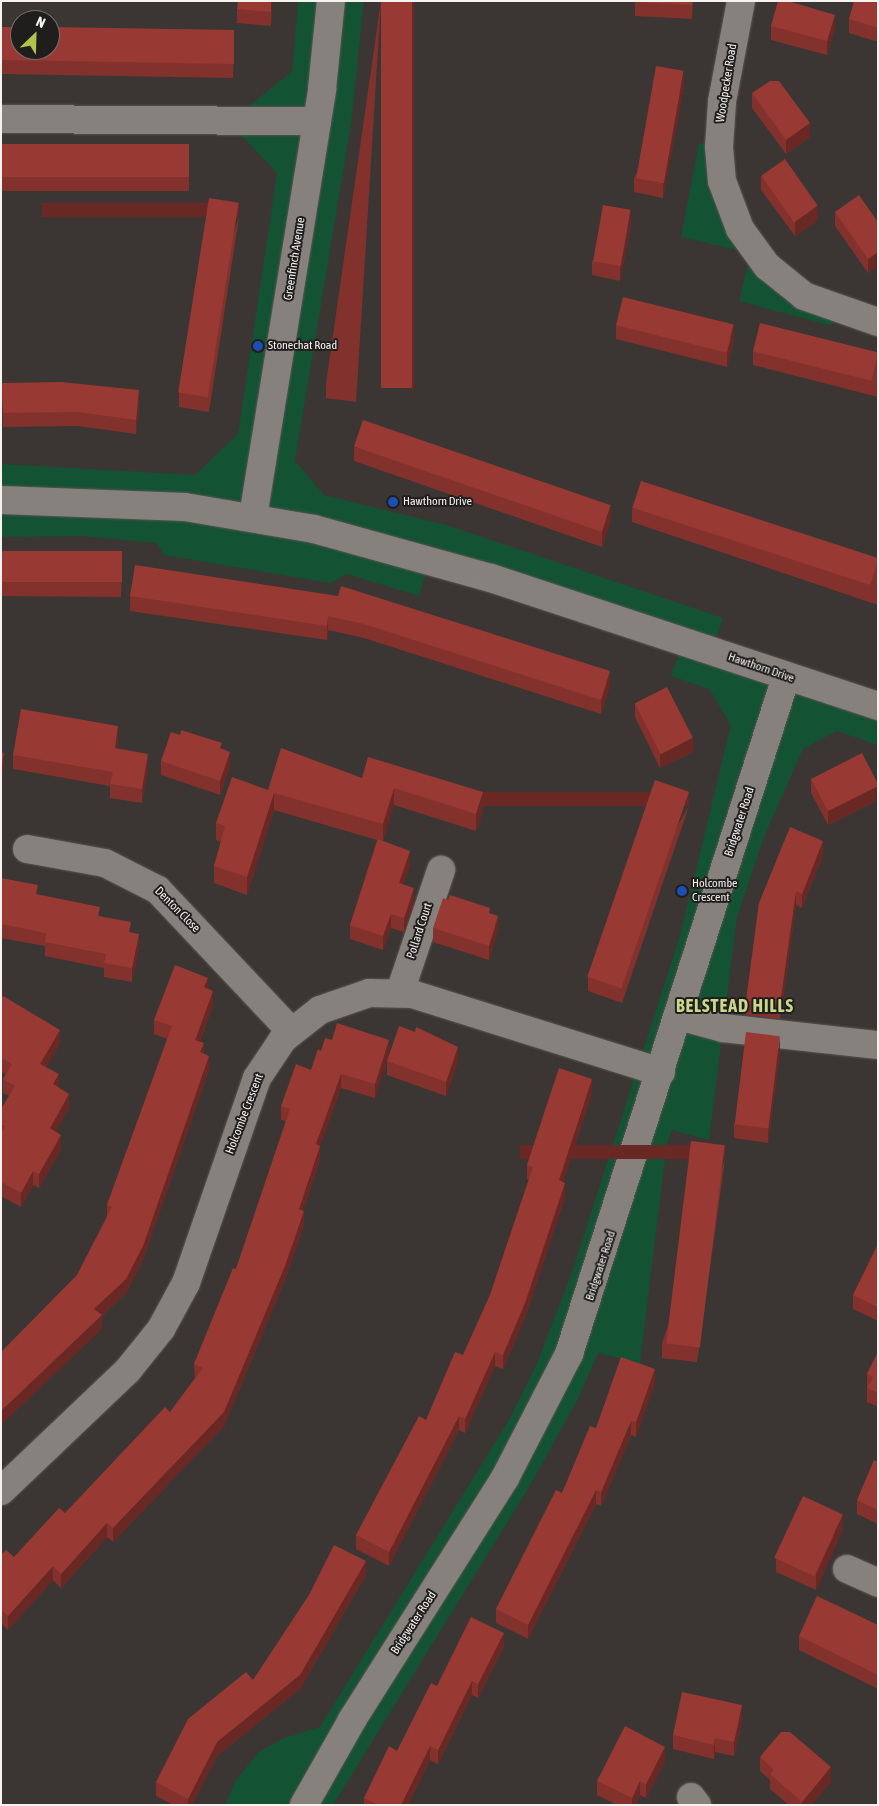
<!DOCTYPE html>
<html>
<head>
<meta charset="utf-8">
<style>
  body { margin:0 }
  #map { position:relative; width:879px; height:1806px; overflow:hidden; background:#3b3633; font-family:"Asap Condensed",sans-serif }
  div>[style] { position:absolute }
  .green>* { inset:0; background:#145234 }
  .roads { filter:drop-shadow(0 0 1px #595552) drop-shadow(0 0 1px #595552) }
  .minor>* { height:28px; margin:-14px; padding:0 14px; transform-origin:14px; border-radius:14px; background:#87817e }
  .wall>* { inset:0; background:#83312c; transform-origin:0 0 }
  .shaded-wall>* { inset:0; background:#6a2824; transform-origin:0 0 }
  .building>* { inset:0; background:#983933; transform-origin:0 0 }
  .dots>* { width:14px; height:14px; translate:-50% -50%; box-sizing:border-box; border:2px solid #201e1d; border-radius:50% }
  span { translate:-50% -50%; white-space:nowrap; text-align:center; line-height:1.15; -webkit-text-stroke:4px #201e1d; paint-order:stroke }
  .street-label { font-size:12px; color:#f5f2f0 }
  .poi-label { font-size:12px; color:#f5f2f0 }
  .left { translate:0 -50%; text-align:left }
  .district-label { font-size:18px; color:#cbd88b; font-weight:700; letter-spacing:1px }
  .frame { position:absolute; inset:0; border:2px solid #f5f2f0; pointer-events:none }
  .north { position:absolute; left:10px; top:10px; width:50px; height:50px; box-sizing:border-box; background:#201e1d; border:1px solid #757371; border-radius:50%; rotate:24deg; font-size:14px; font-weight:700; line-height:20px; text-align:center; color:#f5f2f0 }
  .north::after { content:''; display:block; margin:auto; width:18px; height:22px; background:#b2c34c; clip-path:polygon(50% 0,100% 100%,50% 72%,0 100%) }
</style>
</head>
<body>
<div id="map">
  <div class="green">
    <div style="clip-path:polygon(298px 1px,364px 1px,351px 124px,295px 461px,324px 495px,446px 525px,723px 618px,712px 651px,878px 706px,878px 745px,837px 731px,803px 749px,764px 837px,737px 917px,709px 1140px,672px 1130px,667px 1143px,640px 1363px,598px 1353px,578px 1399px,529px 1487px,333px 1805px,225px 1805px,236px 1780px,259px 1752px,284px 1738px,320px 1727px,509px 1420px,536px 1366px,572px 1272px,679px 939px,731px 725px,709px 689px,671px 676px,683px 643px,430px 560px,419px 596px,347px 574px,330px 583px,164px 555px,157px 543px,81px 536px,1px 537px,1px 464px,195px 475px,238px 434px,277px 173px,243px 137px,249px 106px,292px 71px)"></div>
    <div style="clip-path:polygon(699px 143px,719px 147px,748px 243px,737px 250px,681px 237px)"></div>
    <div style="clip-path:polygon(760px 258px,836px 309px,832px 326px,739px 301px,747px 268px)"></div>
  </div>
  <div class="roads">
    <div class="minor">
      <div style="left:741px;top:1px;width:103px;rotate:100.7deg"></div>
      <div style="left:722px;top:102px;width:45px;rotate:93.8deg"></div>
      <div style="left:719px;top:147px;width:34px;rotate:85deg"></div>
      <div style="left:722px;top:181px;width:51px;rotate:69.4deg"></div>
      <div style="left:740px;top:229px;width:46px;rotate:53.9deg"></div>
      <div style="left:767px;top:266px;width:48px;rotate:39deg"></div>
      <div style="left:804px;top:296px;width:78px;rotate:19.4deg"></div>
      <div style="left:1px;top:119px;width:316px;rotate:0.4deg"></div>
      <div style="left:1px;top:500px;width:184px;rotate:2.2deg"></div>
      <div style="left:185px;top:507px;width:131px;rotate:9.7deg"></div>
      <div style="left:314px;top:529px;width:184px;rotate:15.5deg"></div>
      <div style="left:491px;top:578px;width:408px;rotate:18.3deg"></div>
      <div style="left:253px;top:517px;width:434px;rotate:-80.8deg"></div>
      <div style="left:322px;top:89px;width:88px;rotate:-84.2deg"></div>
      <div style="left:27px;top:849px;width:79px;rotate:10.2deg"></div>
      <div style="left:105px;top:863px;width:59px;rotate:27deg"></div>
      <div style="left:158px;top:890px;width:194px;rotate:46.7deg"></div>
      <div style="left:400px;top:992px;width:129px;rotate:-71.4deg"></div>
      <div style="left:679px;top:1016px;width:46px;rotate:15.3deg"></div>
      <div style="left:723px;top:1028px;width:156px;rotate:6.3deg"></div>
      <div style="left:1px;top:1491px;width:175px;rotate:-43.6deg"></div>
      <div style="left:128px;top:1370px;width:53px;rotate:-51.2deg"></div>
      <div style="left:161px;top:1329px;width:52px;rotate:-61.5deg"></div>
      <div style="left:186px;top:1283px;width:217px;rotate:-70.9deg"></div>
      <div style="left:257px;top:1078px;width:47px;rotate:-56.3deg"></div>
      <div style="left:283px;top:1039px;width:47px;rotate:-38.1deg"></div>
      <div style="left:320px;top:1010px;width:52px;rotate:-19.1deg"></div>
      <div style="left:369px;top:993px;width:43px;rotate:1.3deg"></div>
      <div style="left:412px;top:994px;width:261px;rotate:17.4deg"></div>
      <div style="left:847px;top:1569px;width:34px;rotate:24deg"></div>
      <div style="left:691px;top:1797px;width:10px;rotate:53deg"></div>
      <div style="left:304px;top:1805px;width:98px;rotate:-60.5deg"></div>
      <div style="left:352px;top:1720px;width:286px;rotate:-57.7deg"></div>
      <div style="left:505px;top:1478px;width:140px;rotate:-62.7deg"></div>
      <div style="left:569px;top:1354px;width:711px;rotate:-72.23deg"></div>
    </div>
  </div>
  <div class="wall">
    <div style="clip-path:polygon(272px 1px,271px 26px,237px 23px,237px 9px)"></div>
    <div style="clip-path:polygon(381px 1px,356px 402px,326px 398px,326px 384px)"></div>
    <div style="clip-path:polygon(635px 1px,693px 1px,692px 19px,635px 16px)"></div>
    <div style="clip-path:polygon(878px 1px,878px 42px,849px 33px,849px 19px)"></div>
    <div style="clip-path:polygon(771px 26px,835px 29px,827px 55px,771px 40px)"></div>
    <div style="left:1px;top:27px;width:233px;height:47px;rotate:1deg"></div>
    <div style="clip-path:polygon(684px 85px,663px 198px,634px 192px,634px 178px)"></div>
    <div style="clip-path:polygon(752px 93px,810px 137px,786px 154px,752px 108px)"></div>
    <div style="left:1px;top:144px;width:188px;height:47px"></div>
    <div style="clip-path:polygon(761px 176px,818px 220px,795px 236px,761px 190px)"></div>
    <div style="clip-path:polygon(835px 212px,878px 222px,878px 266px,868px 273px,835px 226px)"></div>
    <div style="clip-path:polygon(239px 217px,209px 412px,179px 407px,179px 393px)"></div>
    <div style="clip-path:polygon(631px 224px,620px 281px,592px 275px,592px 261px)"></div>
    <div style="clip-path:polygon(616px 325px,734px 339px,727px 367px,616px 339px)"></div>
    <div style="clip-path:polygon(753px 351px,878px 353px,878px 397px,753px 365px)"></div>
    <div style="clip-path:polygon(2px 383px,139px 404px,136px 434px,78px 426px,3px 427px)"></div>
    <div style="clip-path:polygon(354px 447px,611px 519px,602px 547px,354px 461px)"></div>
    <div style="clip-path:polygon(632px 508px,878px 560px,878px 605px,632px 522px)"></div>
    <div style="clip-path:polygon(1px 551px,122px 565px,121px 597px,1px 596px)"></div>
    <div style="clip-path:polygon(130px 596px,338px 596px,610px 685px,601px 714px,364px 638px,328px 630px,327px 640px,130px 611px)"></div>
    <div style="clip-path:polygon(635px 703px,693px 752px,660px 768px,635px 717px)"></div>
    <div style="clip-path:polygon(118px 740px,117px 749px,148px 768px,142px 803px,110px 798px,110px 786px,13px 769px,13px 755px)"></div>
    <div style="clip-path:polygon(222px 749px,230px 766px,220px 795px,161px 775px,161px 761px)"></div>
    <div style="clip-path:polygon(362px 778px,483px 810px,476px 831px,394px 805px,383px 841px,410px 865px,403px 885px,414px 902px,404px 932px,391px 928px,383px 950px,350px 939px,350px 925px,377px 840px,274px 810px,247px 895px,214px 883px,214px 866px,221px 842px,216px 840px,216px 823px,268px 790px)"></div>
    <div style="clip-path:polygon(811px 779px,878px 784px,878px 800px,828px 825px,811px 793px)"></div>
    <div style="clip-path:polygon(689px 806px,622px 1003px,588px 991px,588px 977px)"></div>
    <div style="clip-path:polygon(823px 855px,802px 908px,796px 905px,780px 1019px,746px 1015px,746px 1001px,759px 903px)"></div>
    <div style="clip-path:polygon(1px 878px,38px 895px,100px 916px,131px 933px,139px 948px,132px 982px,104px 977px,104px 968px,45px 956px,45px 946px,1px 938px)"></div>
    <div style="clip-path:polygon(490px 914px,498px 930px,489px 960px,433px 942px,433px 928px)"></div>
    <div style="clip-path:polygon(208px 989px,213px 1005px,200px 1041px,209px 1070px,143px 1260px,126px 1293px,102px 1316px,102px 1329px,77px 1275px,107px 1217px,107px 1205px,167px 1039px,154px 1034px,154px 1020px)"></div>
    <div style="clip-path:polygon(1px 999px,60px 1043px,46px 1067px,59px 1087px,69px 1108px,55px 1131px,61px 1149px,39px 1188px,33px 1185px,21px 1207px,1px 1196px,1px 1109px,9px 1096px,3px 1093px,3px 1079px,6px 1074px,1px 1072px)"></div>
    <div style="clip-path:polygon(415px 1032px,458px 1061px,446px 1096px,387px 1075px,387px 1061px)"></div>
    <div style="clip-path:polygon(332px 1040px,389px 1040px,375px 1098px,341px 1088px,320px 1146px,320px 1160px,303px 1211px,304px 1225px,285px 1280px,224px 1426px,113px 1542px,107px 1537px,61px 1588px,53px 1580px,8px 1630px,1px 1623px,1px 1555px,14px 1557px,65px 1513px,170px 1412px,195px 1378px,194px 1364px,236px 1269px,286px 1121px,281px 1120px,281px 1106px,311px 1070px,321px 1051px)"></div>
    <div style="clip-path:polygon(780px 1050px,768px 1143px,734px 1138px,734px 1124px)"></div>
    <div style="clip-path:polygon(592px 1093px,563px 1182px,565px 1197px,525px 1318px,503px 1369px,495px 1366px,465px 1433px,459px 1430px,389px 1566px,356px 1549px,356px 1535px,426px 1420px,463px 1355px,490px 1295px,529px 1179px,527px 1179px,527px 1165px)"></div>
    <div style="clip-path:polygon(725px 1159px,697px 1362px,662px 1358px,662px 1343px)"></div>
    <div style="clip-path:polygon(878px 1244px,878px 1321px,853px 1309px,853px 1295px)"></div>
    <div style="clip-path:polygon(878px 1352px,878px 1407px,867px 1402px,867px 1374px)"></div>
    <div style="clip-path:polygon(655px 1383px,636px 1437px,631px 1435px,601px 1506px,596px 1504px,528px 1639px,496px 1623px,496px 1609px,562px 1493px,596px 1428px)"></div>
    <div style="clip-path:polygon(878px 1462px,878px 1524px,857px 1514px,857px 1500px)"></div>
    <div style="clip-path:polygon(843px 1529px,816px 1590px,776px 1572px,776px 1558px)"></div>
    <div style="clip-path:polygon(366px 1575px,300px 1689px,217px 1756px,192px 1805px,173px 1805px,156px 1796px,156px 1782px,253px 1680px)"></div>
    <div style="clip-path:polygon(878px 1625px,878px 1689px,799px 1650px,799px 1636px)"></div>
    <div style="clip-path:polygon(504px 1647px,478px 1698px,472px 1695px,438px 1764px,430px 1760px,408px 1805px,364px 1805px,364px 1798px,397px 1751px,437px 1686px)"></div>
    <div style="clip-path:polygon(742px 1719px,734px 1756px,715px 1752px,714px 1759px,673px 1749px,673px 1735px)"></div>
    <div style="clip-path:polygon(760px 1757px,831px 1782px,811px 1805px,789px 1805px,770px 1789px,770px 1780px,760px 1771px)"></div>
    <div style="clip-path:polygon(665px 1761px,646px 1798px,640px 1795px,635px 1805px,617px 1805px,597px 1795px,597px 1781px)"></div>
  </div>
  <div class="shaded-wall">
    <div style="clip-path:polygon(271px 1px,272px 1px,271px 26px)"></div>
    <div style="left:412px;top:1px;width:2px;height:391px"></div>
    <div style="clip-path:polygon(835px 15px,835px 29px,827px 55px,827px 41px)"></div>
    <div style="clip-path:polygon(684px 71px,684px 85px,663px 198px,663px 184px)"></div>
    <div style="clip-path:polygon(810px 123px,810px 137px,786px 154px,786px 140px)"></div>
    <div style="left:239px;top:203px;width:14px;height:197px;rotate:90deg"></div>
    <div style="clip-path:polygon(818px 206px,818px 220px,795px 236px,795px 222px)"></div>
    <div style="clip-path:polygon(631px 210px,631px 224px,620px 281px,620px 267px)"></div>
    <div style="clip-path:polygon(878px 252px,878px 266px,868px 273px,868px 259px)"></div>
    <div style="clip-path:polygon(734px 325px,734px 339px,727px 367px,727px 353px)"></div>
    <div style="clip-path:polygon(139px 390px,139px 404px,136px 434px,136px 420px)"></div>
    <div style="clip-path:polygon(611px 505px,611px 519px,602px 547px,602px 533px)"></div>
    <div style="clip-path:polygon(328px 616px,328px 630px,327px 640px,327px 626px)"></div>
    <div style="clip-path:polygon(610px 671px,610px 685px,601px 714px,601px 700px)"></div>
    <div style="clip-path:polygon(118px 726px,118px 740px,115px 762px,115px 748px)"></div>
    <div style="clip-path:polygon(693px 738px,693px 752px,660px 768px,660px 754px)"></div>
    <div style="clip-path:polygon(230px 752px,230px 766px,220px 795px,220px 781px)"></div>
    <div style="clip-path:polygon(4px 753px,4px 767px,1px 783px,1px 769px)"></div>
    <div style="clip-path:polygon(148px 754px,148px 768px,142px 803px,142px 789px)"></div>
    <div style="clip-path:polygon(878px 786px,878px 800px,828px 825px,828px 811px)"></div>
    <div style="clip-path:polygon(394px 788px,394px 805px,383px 842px,383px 824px)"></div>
    <div style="clip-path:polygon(483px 792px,483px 810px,476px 831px,476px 814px)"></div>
    <div style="left:689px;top:792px;width:14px;height:208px;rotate:90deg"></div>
    <div style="clip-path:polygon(274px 793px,274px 810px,247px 895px,247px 877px)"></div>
    <div style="clip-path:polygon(823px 841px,823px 855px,802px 908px,802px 894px)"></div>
    <div style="clip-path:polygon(410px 851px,410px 865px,399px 898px,399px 883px)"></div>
    <div style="clip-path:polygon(414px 888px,414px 902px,404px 932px,404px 918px)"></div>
    <div style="clip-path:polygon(796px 891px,796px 905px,780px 1019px,780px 1004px)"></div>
    <div style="clip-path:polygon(391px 914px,391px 928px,383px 950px,383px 936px)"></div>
    <div style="clip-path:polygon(498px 916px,498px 930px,489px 960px,489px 946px)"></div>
    <div style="clip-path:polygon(139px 934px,139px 948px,132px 982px,132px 968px)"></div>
    <div style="clip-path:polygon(208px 978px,208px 992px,204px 987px)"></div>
    <div style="clip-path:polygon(3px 987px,3px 994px,1px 998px,1px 991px)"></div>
    <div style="clip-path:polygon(213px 991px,213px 1005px,195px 1054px,195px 1040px)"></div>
    <div style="clip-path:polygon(60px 1030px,60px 1043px,40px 1077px,40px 1064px)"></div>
    <div style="clip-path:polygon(780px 1036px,780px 1050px,768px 1143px,768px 1129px)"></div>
    <div style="clip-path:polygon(389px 1040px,389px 1054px,375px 1098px,375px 1084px)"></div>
    <div style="clip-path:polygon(204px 1043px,204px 1057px,200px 1052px)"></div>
    <div style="clip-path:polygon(458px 1047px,458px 1061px,446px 1096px,446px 1082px)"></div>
    <div style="clip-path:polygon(209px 1056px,209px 1070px,143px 1260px,126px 1293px,102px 1316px,102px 1329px,1px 1425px,1px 1411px,94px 1309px)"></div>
    <div style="clip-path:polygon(59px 1074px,59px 1088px,53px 1084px)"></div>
    <div style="clip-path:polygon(341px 1074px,341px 1088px,320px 1146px,320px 1160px,299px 1223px,299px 1209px,316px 1144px)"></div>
    <div style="clip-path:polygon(592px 1079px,592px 1093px,559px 1195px,559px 1180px)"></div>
    <div style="clip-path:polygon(69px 1094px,69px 1108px,50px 1142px,50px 1128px)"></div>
    <div style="clip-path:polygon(61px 1135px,61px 1149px,39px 1188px,39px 1174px)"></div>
    <div style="left:725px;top:1145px;width:14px;height:205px;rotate:90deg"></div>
    <div style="clip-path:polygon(33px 1171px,33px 1185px,21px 1207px,21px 1193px)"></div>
    <div style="clip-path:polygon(565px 1183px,565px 1197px,525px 1318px,503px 1369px,503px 1355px)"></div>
    <div style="clip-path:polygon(304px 1211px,304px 1225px,285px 1280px,224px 1426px,113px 1542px,113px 1528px)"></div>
    <div style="clip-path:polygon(495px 1352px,495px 1366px,465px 1433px,465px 1419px)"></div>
    <div style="clip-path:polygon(655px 1369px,655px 1383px,636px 1437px,636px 1422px)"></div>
    <div style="clip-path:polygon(459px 1416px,459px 1430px,389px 1566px,389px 1552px)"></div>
    <div style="clip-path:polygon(631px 1421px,631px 1435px,601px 1506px,601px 1492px)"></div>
    <div style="clip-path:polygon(596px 1490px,596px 1504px,528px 1639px,528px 1625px)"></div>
    <div style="clip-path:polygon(843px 1515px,843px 1529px,816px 1590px,816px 1575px)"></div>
    <div style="clip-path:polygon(107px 1523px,107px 1537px,61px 1588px,61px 1574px)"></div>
    <div style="clip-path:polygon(366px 1561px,366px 1575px,300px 1689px,217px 1756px,192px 1805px,188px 1805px,188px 1799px,217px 1742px)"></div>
    <div style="clip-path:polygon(53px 1566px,53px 1580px,8px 1630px,8px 1616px)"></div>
    <div style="clip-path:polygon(504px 1633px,504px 1647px,478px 1698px,478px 1684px)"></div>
    <div style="clip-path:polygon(472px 1681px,472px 1695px,438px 1764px,438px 1750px)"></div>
    <div style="clip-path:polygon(742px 1705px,742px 1719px,734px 1756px,734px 1742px)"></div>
    <div style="clip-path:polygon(715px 1738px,715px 1752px,714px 1759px,714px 1745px)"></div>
    <div style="clip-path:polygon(430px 1746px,430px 1760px,408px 1805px,401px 1805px)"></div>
    <div style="clip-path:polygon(665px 1747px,665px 1761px,646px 1798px,646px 1784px)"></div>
    <div style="clip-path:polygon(831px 1767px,831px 1782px,811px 1805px,802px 1805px,802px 1802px)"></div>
    <div style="clip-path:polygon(640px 1781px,640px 1795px,635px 1805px,632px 1805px,632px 1798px)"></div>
  </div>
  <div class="building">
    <div style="clip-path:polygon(238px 1px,271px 1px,271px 12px,237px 9px)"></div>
    <div style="left:381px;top:1px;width:31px;height:387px"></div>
    <div style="clip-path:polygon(635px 1px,692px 1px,692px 5px,635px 2px)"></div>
    <div style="clip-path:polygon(778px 1px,788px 1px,835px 15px,827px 41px,771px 26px)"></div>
    <div style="clip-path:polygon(854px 1px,878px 1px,878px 28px,849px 19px)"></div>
    <div style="clip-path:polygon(1px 27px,20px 27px,20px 50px,50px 50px,50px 27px,234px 30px,234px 64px,1px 60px)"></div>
    <div style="left:656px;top:66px;width:28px;height:114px;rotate:10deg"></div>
    <div style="clip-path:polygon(770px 81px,779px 81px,810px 123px,786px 140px,752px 93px)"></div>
    <div style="left:1px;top:144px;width:188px;height:33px"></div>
    <div style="left:785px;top:159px;width:57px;height:29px;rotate:55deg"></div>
    <div style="clip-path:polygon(859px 195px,878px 222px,878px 252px,868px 259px,835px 212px)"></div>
    <div style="left:209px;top:198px;width:30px;height:197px;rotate:9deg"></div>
    <div style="left:603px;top:205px;width:28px;height:57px;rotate:10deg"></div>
    <div style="left:623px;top:297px;width:114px;height:29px;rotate:14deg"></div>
    <div style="left:760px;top:323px;width:122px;height:29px;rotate:14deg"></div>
    <div style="clip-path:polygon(61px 382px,139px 390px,136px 420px,78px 412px,3px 413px,2px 383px)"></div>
    <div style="left:363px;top:420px;width:262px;height:28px;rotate:19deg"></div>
    <div style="left:641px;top:481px;width:250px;height:28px;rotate:18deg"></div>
    <div style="left:1px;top:551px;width:121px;height:31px"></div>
    <div style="clip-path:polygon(135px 565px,338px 596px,341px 586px,610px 671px,601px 700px,364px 624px,328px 616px,327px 626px,130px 596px)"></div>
    <div style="left:667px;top:687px;width:57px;height:36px;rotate:63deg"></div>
    <div style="clip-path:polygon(21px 709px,118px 726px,115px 748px,148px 754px,142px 789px,110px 784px,113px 772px,13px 755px)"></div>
    <div style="clip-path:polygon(181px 730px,222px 743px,220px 748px,230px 752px,220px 781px,161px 761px,171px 732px,180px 735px)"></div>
    <div style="clip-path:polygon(281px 748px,362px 778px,368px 757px,483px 792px,476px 814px,394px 788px,383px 824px,274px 793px,247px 877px,214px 866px,225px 826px,216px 823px,232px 777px,268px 790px)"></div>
    <div style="clip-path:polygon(1px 752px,4px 753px,1px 769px)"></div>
    <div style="clip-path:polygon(862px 753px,878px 784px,878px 786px,828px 811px,811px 779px)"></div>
    <div style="left:655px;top:780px;width:36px;height:208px;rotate:19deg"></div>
    <div style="clip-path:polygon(790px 827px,823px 841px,802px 894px,796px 891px,780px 1004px,746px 1001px,759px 903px)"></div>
    <div style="clip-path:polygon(378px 839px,410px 851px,399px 883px,414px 888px,404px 918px,391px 914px,383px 936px,350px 925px)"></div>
    <div style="clip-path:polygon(1px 878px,38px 885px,36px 894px,100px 907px,98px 916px,131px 922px,129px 932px,139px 934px,132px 968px,104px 963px,106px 954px,45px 942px,46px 933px,1px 924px)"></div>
    <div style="clip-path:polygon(450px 895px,490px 908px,489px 913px,498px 916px,489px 946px,433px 928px,443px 898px,448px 900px)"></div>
    <div style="clip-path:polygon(175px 965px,208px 978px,204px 987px,213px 991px,195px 1040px,204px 1043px,200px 1052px,209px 1056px,143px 1246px,126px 1279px,94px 1309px,102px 1315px,1px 1411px,1px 1352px,77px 1275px,112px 1207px,107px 1205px,172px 1026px,154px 1020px)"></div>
    <div style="clip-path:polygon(3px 996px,60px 1030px,40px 1064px,59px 1074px,53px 1084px,69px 1094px,50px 1128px,61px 1135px,39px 1174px,33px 1171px,21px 1193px,1px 1182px,1px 1133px,5px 1126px,1px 1124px,1px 1109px,15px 1086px,3px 1079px,12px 1064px,1px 1058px,1px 999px)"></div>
    <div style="clip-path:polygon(337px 1023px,389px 1040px,375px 1084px,341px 1074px,316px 1144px,320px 1146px,299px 1209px,304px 1211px,285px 1266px,224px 1412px,113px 1528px,107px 1523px,61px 1574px,53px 1566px,8px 1616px,1px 1609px,1px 1555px,6px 1550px,14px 1557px,59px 1508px,65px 1513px,165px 1407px,170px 1412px,203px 1368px,194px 1364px,233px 1268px,236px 1269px,290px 1109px,281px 1106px,296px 1064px,311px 1070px,318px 1049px,321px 1051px,325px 1038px,332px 1040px)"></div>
    <div style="clip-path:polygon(399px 1026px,415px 1032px,416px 1027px,458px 1047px,446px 1082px,387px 1061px)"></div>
    <div style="left:746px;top:1032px;width:34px;height:93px;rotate:7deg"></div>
    <div style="clip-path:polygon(559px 1068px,592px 1079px,559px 1180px,565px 1183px,525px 1303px,503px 1355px,495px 1352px,465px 1419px,459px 1416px,389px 1552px,356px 1535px,419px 1416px,426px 1420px,455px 1352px,463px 1355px,490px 1295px,533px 1167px,527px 1165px)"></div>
    <div style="left:691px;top:1141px;width:34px;height:204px;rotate:7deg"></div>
    <div style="clip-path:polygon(878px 1244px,878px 1307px,853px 1295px)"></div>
    <div style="clip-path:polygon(878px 1352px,878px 1393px,867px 1388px,873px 1377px,867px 1374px)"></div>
    <div style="clip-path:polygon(621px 1357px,655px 1369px,636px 1422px,631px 1421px,601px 1492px,596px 1490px,528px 1625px,496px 1609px,556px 1490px,562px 1493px,590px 1426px,596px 1428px)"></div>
    <div style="clip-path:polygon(874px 1460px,878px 1462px,878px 1510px,857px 1500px)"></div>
    <div style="left:803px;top:1496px;width:44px;height:68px;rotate:25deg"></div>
    <div style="clip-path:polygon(334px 1545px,366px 1561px,300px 1675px,217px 1742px,188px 1799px,156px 1782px,188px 1719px,246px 1672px,253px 1680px,309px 1595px)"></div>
    <div style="clip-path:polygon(817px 1596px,878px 1625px,878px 1675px,799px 1636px)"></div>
    <div style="clip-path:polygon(471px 1617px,504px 1633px,478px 1684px,472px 1681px,438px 1750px,430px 1746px,401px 1805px,379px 1805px,364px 1798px,389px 1746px,397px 1751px,431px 1683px,437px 1686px)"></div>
    <div style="clip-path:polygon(682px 1692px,742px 1705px,734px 1742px,715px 1738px,714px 1745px,673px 1735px)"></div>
    <div style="clip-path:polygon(625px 1726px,665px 1747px,646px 1784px,640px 1781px,632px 1798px,597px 1781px)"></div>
    <div style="clip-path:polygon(781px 1732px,790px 1732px,831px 1767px,802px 1802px,770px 1774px,774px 1770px,760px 1757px)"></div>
  </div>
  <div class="dots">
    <div style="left:258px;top:346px;background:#1a4fb4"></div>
    <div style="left:393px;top:502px;background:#1a4fb4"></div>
    <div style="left:682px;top:891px;background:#1a4fb4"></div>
  </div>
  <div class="street-label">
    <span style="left:727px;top:83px;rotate:-81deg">Woodpecker Road</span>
    <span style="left:295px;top:259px;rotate:-81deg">Greenfinch Avenue</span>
    <span style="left:761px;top:668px;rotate:19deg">Hawthorn Drive</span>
    <span style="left:740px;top:822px;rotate:-72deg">Bridgwater Road</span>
    <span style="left:177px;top:910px;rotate:45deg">Denton Close</span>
    <span style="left:420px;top:931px;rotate:-72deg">Pollard Court</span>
    <span style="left:245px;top:1114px;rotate:-69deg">Holcombe Crescent</span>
    <span style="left:601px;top:1266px;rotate:-72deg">Bridgwater Road</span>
    <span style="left:414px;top:1623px;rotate:-57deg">Bridgwater Road</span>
  </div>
  <div class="poi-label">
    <span class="left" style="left:268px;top:346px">Stonechat Road</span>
    <span class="left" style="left:403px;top:502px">Hawthorn Drive</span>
    <span class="left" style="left:692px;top:891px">Holcombe<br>Crescent</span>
  </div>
  <div class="district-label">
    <span style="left:735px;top:1006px">BELSTEAD HILLS</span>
  </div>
  <div class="frame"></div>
  <div class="north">N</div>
</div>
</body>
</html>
